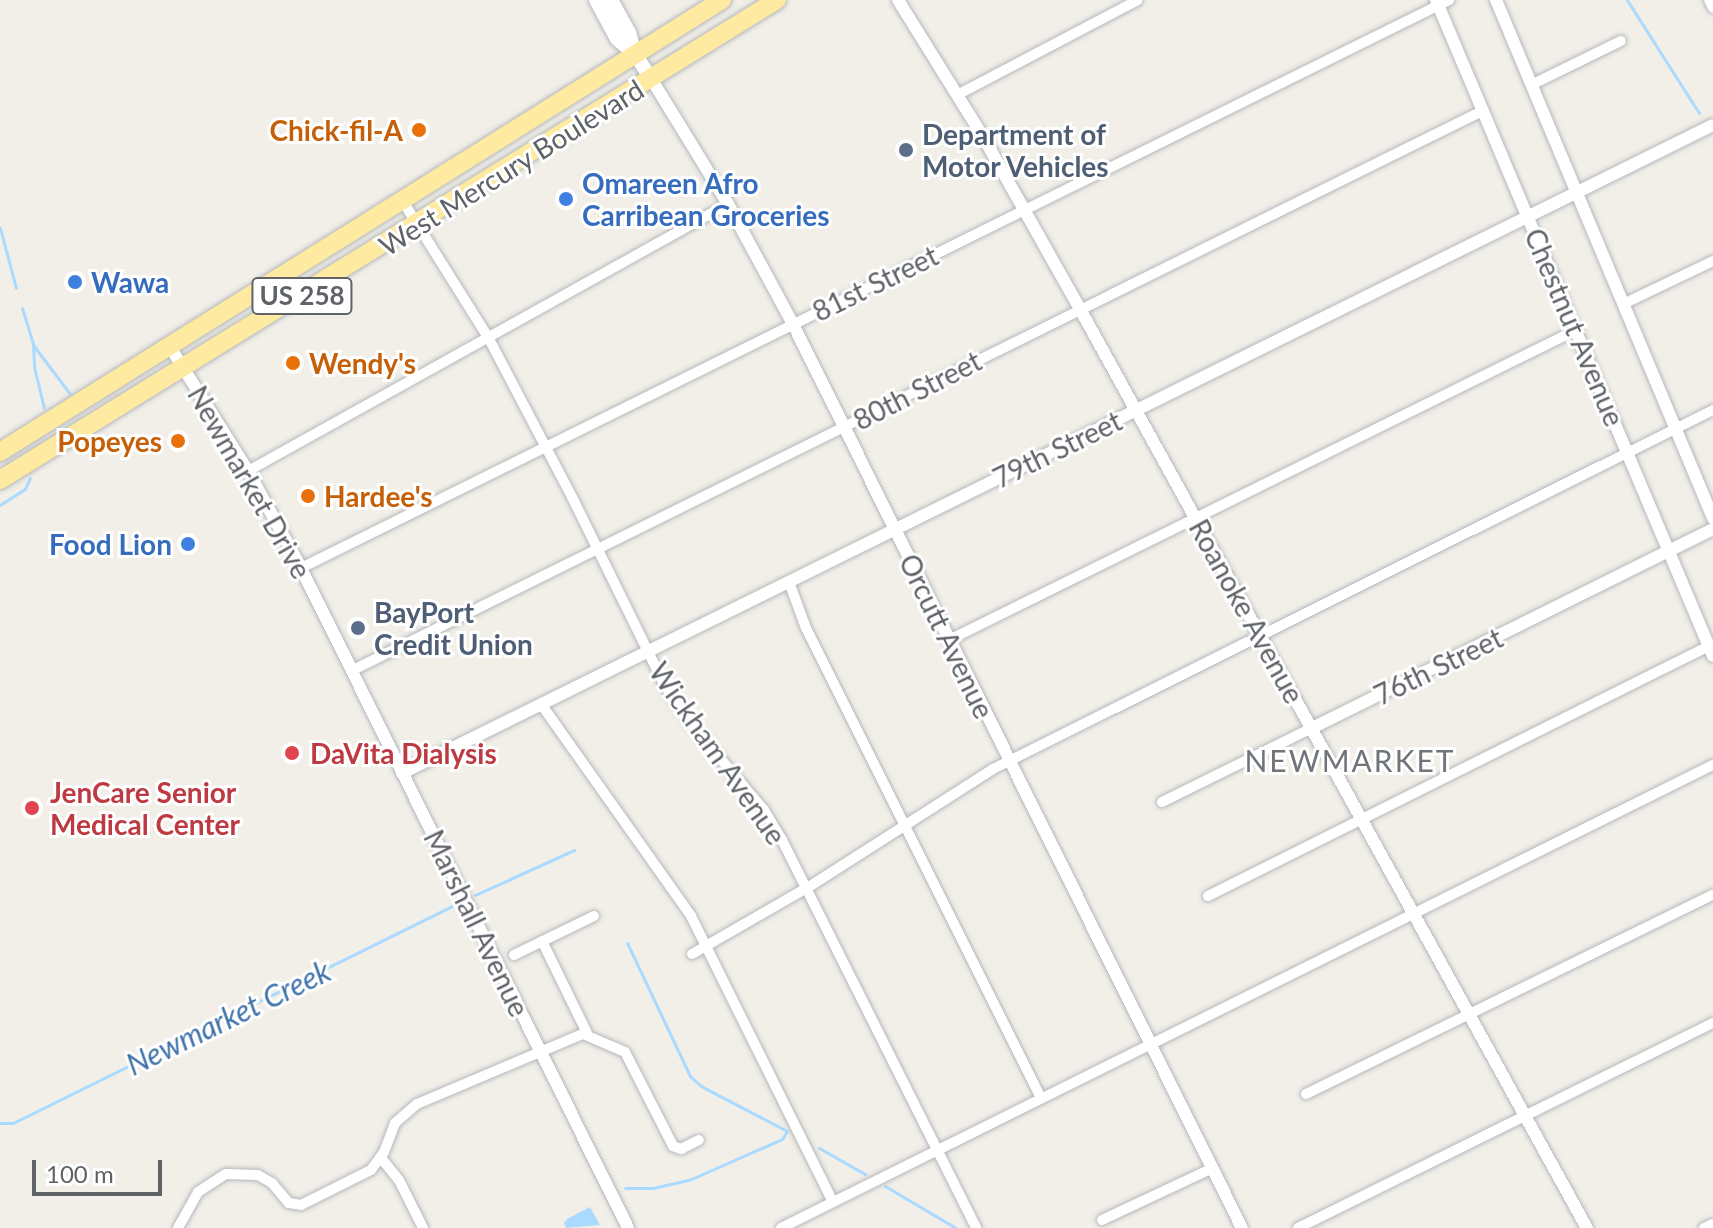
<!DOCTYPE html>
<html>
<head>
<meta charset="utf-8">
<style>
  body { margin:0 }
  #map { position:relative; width:1713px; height:1228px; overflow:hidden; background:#f1efe8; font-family:Lato,sans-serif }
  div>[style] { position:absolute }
  .water>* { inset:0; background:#aadaff }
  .stream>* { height:3px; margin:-1.5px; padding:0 1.5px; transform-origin:1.5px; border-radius:1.5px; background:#aadaff }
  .roads { filter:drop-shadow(0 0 2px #b5b8bc) drop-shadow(0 0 2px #b5b8bc) }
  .minor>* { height:10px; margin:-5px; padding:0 5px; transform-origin:5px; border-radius:5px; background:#fff }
  .tertiary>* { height:12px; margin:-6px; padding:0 6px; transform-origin:6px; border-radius:6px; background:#fff }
  .secondary>* { height:14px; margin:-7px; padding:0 7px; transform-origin:7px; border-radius:7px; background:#fff }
  .trunk>* { height:18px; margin:-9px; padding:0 9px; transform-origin:9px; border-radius:9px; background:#feeaa1 }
  .dots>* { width:22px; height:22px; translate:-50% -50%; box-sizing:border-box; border:4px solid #fff; border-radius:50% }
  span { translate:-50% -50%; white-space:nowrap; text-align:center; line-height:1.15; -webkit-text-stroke:6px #fff; paint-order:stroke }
  .shield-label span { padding:2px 6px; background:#fff; border:2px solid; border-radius:6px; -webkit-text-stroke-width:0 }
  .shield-label { font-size:26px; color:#5f6368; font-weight:700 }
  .food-label { font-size:28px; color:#c56008; font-weight:700 }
  .right { translate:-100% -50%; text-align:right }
  .left { translate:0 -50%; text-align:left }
  .service-label { font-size:28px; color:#4e5e75; font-weight:700 }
  .street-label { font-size:28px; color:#5f6368 }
  .shop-label { font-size:28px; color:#366cbe; font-weight:700 }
  .health-label { font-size:28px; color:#be3a42; font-weight:700 }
  .neighbourhood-label { font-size:30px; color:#70757a; letter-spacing:2px }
  .water-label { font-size:30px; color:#4174aa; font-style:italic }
  .scale { position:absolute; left:32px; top:1160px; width:130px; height:36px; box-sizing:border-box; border:4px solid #5f6368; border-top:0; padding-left:10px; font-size:24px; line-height:28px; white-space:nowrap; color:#5f6368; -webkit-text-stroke:6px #fff; paint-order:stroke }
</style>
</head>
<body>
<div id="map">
  <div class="water">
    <div style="clip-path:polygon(590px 1207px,600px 1225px,566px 1228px,564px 1223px,567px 1219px)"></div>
  </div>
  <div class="stream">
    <div style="left:1627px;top:0;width:134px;rotate:57.5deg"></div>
    <div style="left:0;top:228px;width:62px;rotate:75.1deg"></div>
    <div style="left:22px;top:308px;width:39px;rotate:73deg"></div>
    <div style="left:33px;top:345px;width:61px;rotate:52.9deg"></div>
    <div style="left:33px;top:345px;width:22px;rotate:87deg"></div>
    <div style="left:34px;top:367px;width:42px;rotate:76.3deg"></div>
    <div style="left:0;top:505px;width:30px;rotate:-33deg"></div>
    <div style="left:25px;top:489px;width:12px;rotate:-66deg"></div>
    <div style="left:475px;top:895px;width:109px;rotate:-24.4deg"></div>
    <div style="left:0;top:1123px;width:13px"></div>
    <div style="left:13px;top:1123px;width:493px;rotate:-26.3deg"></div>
    <div style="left:819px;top:1148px;width:53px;rotate:29.5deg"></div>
    <div style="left:885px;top:1186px;width:82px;rotate:30.6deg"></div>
    <div style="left:625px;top:1188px;width:28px"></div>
    <div style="left:653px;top:1188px;width:37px;rotate:-13deg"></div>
    <div style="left:689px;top:1180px;width:102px;rotate:-23.8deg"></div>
    <div style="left:782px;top:1139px;width:9px;rotate:-58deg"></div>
    <div style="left:787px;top:1131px;width:97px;rotate:-152.4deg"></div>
    <div style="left:701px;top:1086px;width:15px;rotate:-138deg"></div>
    <div style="left:690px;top:1076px;width:147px;rotate:-115.3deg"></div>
  </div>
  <div class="roads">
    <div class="minor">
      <div style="left:1709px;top:0;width:9px;rotate:63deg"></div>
      <div style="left:1531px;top:85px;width:100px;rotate:-26.1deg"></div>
      <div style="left:957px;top:95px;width:204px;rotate:-27.7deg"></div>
      <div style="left:402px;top:200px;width:162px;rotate:57.9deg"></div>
      <div style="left:488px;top:337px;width:181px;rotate:62.3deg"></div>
      <div style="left:572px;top:497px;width:211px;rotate:63.8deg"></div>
      <div style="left:665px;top:686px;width:46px;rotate:55.6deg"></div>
      <div style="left:691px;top:724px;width:113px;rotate:49.7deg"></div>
      <div style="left:764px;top:810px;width:35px;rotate:59deg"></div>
      <div style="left:782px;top:840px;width:434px;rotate:63.4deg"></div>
      <div style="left:1623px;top:304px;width:100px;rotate:-25.5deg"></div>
      <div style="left:248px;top:471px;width:549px;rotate:-29.08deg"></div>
      <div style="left:301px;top:568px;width:1281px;rotate:-26.32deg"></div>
      <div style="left:789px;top:582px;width:49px;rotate:69.7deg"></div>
      <div style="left:806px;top:628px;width:525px;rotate:63.43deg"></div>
      <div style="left:949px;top:640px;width:699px;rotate:-26.31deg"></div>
      <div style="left:351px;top:671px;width:1264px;rotate:-26.34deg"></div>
      <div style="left:541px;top:704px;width:260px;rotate:54.7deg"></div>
      <div style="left:691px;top:916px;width:319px;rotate:63.6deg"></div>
      <div style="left:1162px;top:802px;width:167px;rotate:-26.3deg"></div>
      <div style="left:1208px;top:896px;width:560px;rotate:-26.52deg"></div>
      <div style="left:542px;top:941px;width:102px;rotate:63.9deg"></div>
      <div style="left:692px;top:954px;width:133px;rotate:-29.9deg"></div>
      <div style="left:807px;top:888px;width:221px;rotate:-32.6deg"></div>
      <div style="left:993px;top:769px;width:805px;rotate:-26.5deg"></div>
      <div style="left:514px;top:955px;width:89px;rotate:-26deg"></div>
      <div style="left:1306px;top:1094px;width:453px;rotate:-26.1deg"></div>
      <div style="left:381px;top:1158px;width:28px;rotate:51deg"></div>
      <div style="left:399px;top:1180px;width:54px;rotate:63.4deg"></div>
      <div style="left:1102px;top:1220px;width:123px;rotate:-25.1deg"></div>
      <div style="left:178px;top:1228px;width:41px;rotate:-60.9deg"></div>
      <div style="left:198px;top:1192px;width:33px;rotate:-33deg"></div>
      <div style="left:226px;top:1174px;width:32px;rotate:2deg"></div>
      <div style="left:258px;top:1175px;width:16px;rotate:30deg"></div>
      <div style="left:272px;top:1183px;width:26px;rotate:50deg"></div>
      <div style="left:289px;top:1203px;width:12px;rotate:9deg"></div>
      <div style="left:301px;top:1205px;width:78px;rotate:-26.6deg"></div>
      <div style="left:371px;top:1170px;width:22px;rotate:-54deg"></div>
      <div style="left:384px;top:1152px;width:31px;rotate:-69deg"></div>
      <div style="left:395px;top:1123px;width:29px;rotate:-41deg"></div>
      <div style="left:417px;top:1104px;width:180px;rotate:-22.9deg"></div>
      <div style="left:583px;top:1034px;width:46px;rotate:23.2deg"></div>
      <div style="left:625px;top:1052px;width:106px;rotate:62.9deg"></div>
      <div style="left:673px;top:1146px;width:9px;rotate:21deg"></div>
      <div style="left:681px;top:1149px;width:20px;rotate:-27deg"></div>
      <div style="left:781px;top:1228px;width:1041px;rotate:-26.42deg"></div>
      <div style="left:1298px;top:1228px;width:463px;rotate:-26.3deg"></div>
      <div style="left:1704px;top:1228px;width:10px;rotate:-24deg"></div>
    </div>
    <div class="tertiary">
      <div style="left:898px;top:0;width:159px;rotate:58.1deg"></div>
      <div style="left:982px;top:135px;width:200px;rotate:60.6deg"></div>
      <div style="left:1080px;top:309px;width:1050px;rotate:61.12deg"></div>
      <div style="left:1436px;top:0;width:712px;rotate:67.11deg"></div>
      <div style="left:1496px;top:0;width:562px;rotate:67.27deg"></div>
      <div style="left:652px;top:80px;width:145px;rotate:58.5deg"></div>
      <div style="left:728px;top:204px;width:136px;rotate:61.6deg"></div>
      <div style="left:793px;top:324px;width:1009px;rotate:63.59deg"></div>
      <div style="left:170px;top:347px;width:146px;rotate:57.8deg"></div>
      <div style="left:248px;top:471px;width:111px;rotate:61.3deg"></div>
      <div style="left:301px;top:568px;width:737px;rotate:63.64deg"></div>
      <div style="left:1312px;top:728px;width:448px;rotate:-26.4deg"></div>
      <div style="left:402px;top:773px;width:1462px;rotate:-26.3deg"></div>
    </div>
    <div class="secondary">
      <div style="left:596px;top:0;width:44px;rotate:61.7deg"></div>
      <div style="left:617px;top:39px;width:23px;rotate:40deg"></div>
      <div style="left:635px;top:54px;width:31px;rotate:57deg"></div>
      <div style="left:611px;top:0;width:37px;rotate:61deg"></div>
      <div style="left:629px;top:32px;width:23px;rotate:75deg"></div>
    </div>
    <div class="trunk">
      <div style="left:0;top:452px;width:852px;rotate:-32.05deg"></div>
      <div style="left:0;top:480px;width:913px;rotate:-31.71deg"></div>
    </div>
  </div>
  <div class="dots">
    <div style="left:419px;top:130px;background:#e8710a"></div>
    <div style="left:906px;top:150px;background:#5c6f8a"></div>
    <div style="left:566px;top:199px;background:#3f7fe0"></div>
    <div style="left:75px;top:282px;background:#3f7fe0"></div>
    <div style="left:293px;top:363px;background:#e8710a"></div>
    <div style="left:178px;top:441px;background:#e8710a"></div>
    <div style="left:308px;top:496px;background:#e8710a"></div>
    <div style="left:188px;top:544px;background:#3f7fe0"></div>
    <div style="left:358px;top:628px;background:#5c6f8a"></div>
    <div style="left:292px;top:753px;background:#e0444e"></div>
    <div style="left:32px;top:808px;background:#e0444e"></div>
  </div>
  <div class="shield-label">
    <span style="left:302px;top:296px">US 258</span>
  </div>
  <div class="food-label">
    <span class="right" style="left:403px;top:130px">Chick-fil-A</span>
    <span class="left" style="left:309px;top:363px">Wendy's</span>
    <span class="right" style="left:162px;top:441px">Popeyes</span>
    <span class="left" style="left:324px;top:496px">Hardee's</span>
  </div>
  <div class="service-label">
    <span class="left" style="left:922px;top:150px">Department of<br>Motor Vehicles</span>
    <span class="left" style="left:374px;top:628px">BayPort<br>Credit Union</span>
  </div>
  <div class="street-label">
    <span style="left:511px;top:167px;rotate:-32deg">West Mercury Boulevard</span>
    <span style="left:875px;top:283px;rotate:-26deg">81st Street</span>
    <span style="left:1575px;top:327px;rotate:67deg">Chestnut Avenue</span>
    <span style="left:917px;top:390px;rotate:-27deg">80th Street</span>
    <span style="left:1057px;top:449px;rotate:-26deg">79th Street</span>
    <span style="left:250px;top:482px;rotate:60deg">Newmarket Drive</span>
    <span style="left:1247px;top:611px;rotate:61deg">Roanoke Avenue</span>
    <span style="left:947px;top:636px;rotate:64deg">Orcutt Avenue</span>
    <span style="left:1438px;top:666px;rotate:-26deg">76th Street</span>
    <span style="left:718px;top:753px;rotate:55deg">Wickham Avenue</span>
    <span style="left:477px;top:923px;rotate:64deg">Marshall Avenue</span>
  </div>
  <div class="shop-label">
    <span class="left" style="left:582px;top:199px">Omareen Afro<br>Carribean Groceries</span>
    <span class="left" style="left:91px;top:282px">Wawa</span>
    <span class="right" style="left:172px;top:544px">Food Lion</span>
  </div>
  <div class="health-label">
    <span class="left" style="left:310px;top:753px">DaVita Dialysis</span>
    <span class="left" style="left:50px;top:808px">JenCare Senior<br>Medical Center</span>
  </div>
  <div class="neighbourhood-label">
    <span style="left:1350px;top:760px">NEWMARKET</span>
  </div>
  <div class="water-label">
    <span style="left:228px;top:1017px;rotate:-26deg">Newmarket Creek</span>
  </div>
  <div class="scale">100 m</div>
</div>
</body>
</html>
